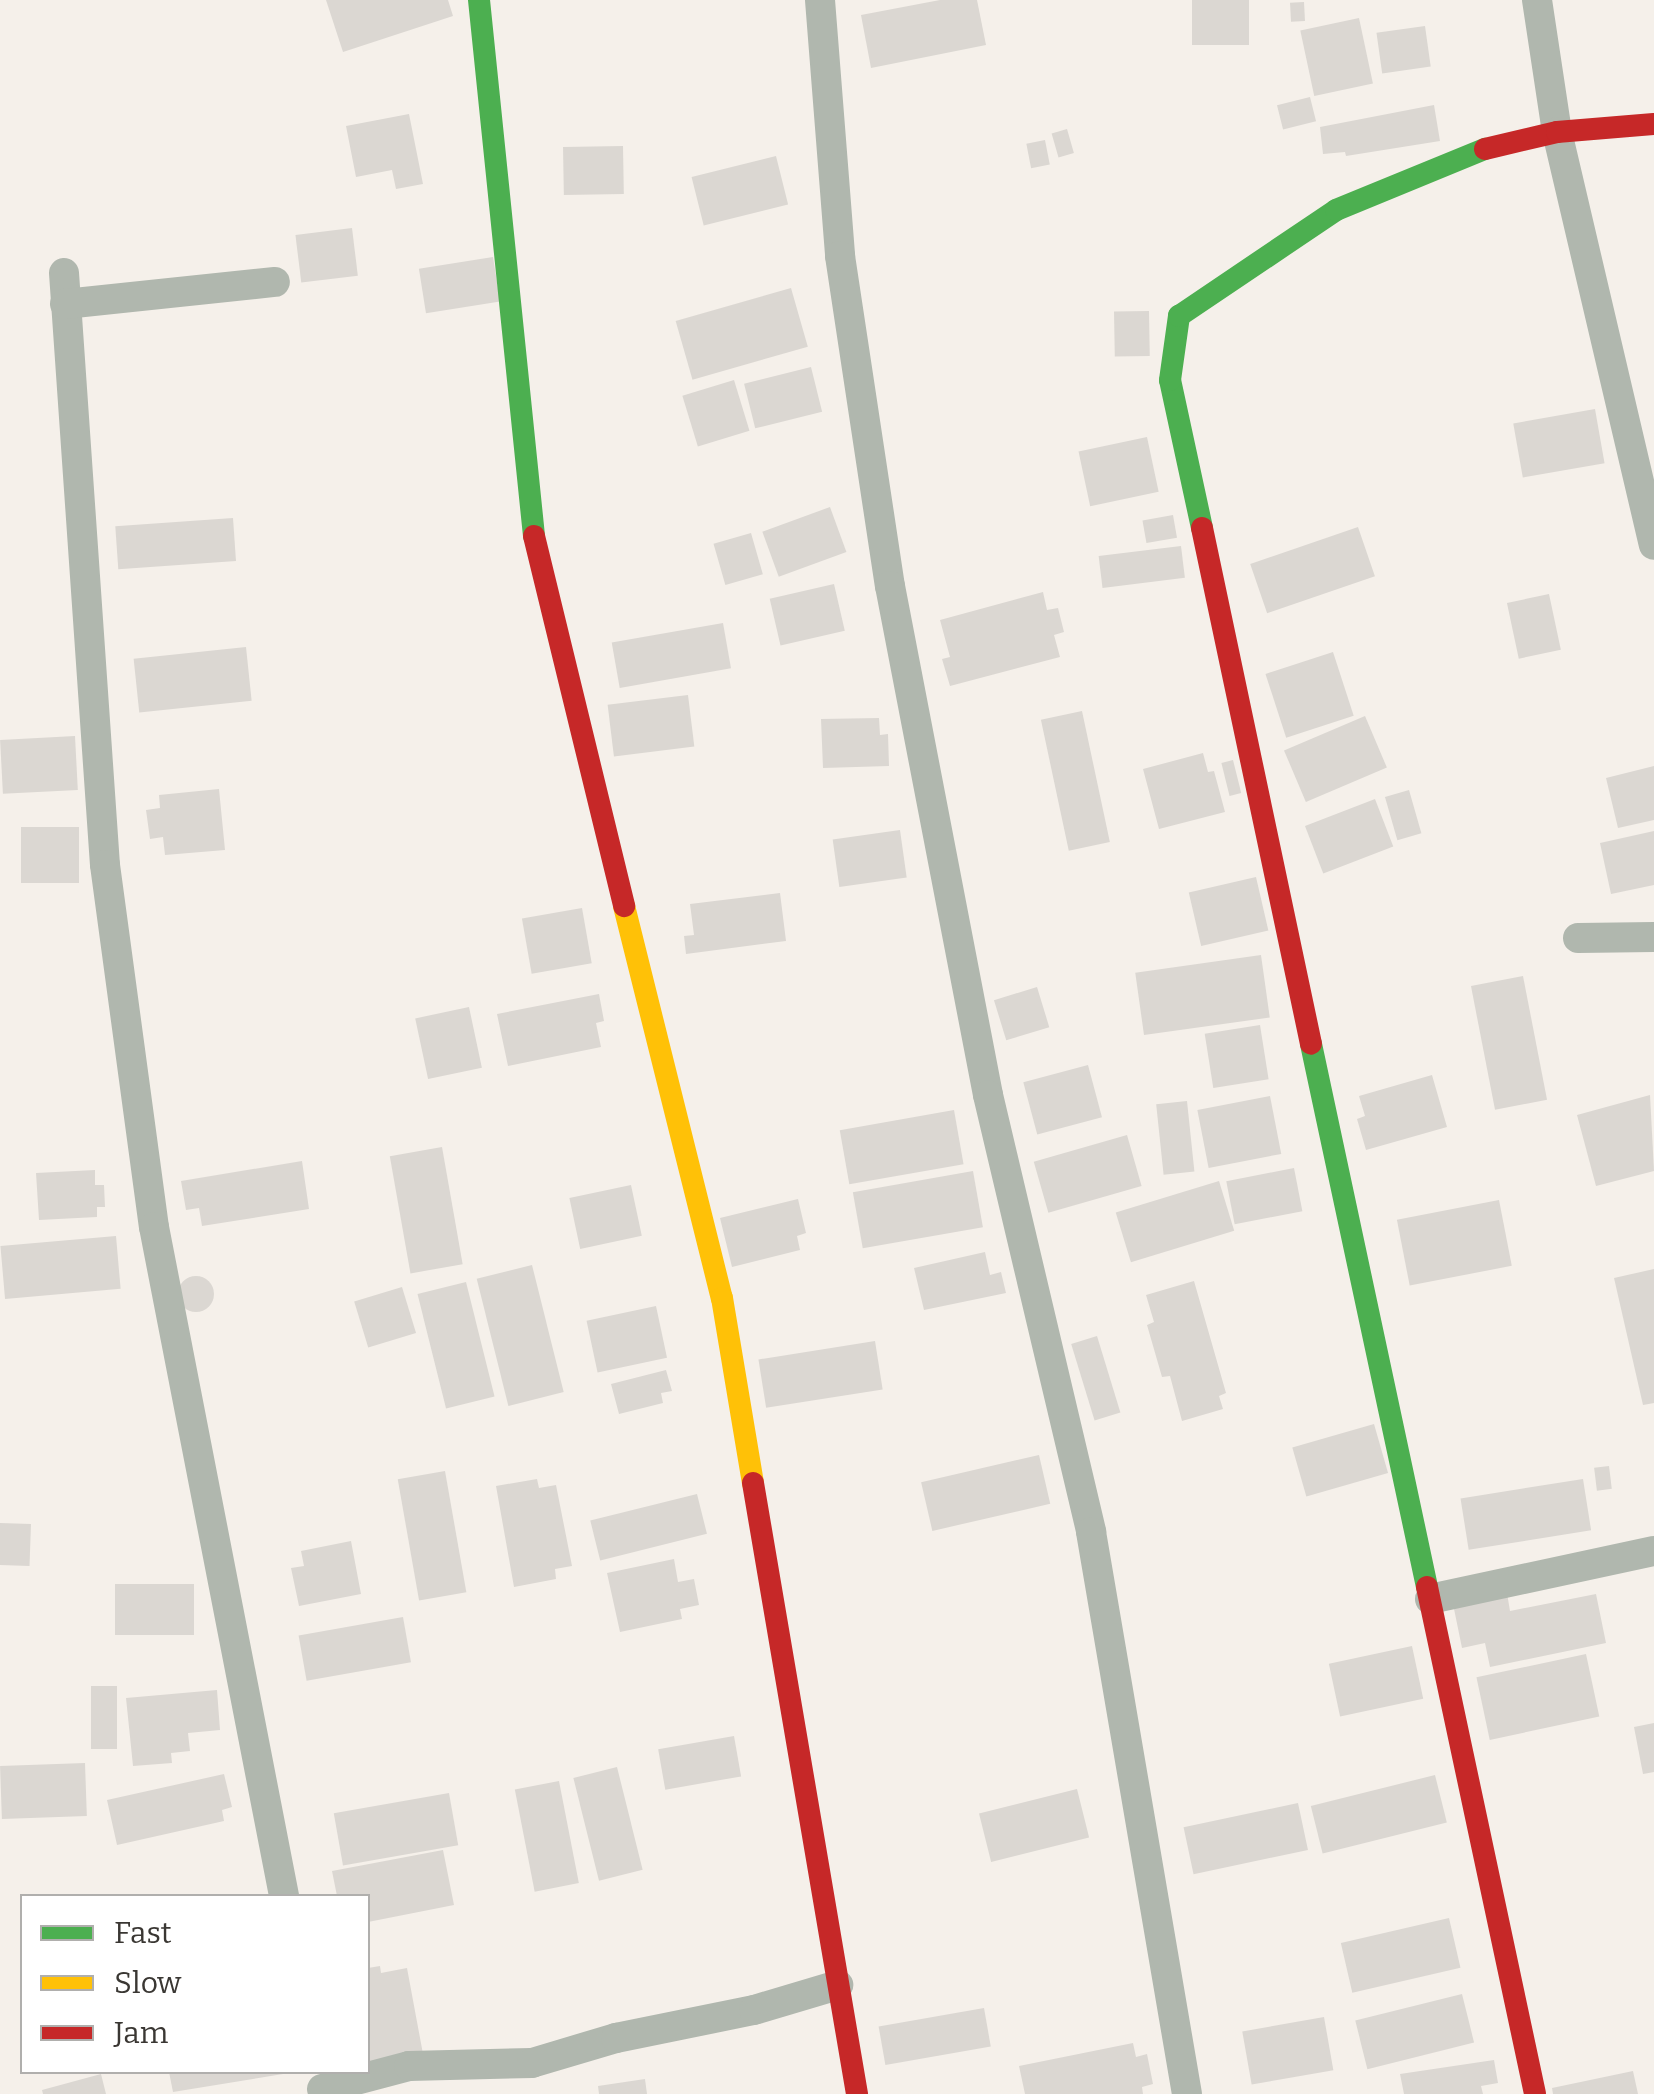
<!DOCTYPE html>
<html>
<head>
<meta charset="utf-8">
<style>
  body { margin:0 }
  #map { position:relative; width:1654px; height:2094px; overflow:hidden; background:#f5f0ea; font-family:Bitter,serif }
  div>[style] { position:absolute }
  .building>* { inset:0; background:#dbd7d2; transform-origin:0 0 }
  .round { border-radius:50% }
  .street>* { height:30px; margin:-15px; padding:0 15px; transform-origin:15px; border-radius:15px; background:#b0b7ae }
  .fast>* { height:22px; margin:-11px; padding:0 11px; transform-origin:11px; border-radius:11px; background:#4caf50 }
  .slow>* { height:22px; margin:-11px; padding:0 11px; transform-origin:11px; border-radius:11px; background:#ffc107 }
  .jam>* { height:22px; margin:-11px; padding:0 11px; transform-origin:11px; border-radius:11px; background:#c62828 }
  span { translate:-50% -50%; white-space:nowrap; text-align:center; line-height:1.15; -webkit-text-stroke:8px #fff; paint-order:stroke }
  .legend { position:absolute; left:20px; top:1894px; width:350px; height:180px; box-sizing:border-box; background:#fff; border:2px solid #b0afad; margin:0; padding:12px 18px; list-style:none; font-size:30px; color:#3a3733 }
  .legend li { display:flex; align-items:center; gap:20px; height:50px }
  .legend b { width:50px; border:2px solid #b0afad }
</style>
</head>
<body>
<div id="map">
  <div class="building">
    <div style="clip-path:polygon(326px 0,448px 0,453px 16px,343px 52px)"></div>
    <div style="clip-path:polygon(940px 0,977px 0,986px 45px,871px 68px,861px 15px)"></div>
    <div style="left:1192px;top:0;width:57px;height:45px"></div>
    <div style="left:1304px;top:2px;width:19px;height:14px;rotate:87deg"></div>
    <div style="left:1359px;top:18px;width:67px;height:60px;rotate:78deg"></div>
    <div style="left:1425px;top:26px;width:41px;height:49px;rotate:82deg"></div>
    <div style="left:1310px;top:97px;width:25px;height:34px;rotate:76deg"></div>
    <div style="clip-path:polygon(1434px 105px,1440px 141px,1346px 156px,1345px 152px,1323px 154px,1320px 127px)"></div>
    <div style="clip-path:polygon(409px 114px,423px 184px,396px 189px,392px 170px,356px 177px,346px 126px)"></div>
    <div style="left:1067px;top:129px;width:25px;height:16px;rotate:74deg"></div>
    <div style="left:1045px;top:140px;width:25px;height:19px;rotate:79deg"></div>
    <div style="left:623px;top:146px;width:48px;height:60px;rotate:89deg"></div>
    <div style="left:776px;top:156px;width:50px;height:87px;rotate:76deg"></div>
    <div style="left:352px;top:228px;width:48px;height:57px;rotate:83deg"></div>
    <div style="left:493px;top:257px;width:45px;height:75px;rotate:81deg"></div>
    <div style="left:791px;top:288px;width:61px;height:120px;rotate:74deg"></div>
    <div style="left:1149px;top:311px;width:45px;height:35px;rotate:89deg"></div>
    <div style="left:811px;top:367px;width:46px;height:69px;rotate:76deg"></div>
    <div style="left:734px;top:380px;width:53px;height:54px;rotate:73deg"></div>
    <div style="left:1595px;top:409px;width:55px;height:83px;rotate:80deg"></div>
    <div style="left:1147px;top:437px;width:56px;height:70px;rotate:78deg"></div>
    <div style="left:830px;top:507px;width:48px;height:72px;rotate:70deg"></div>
    <div style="left:1173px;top:515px;width:23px;height:31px;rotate:80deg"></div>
    <div style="left:233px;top:518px;width:43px;height:118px;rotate:86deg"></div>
    <div style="left:1358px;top:527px;width:52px;height:114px;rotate:71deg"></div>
    <div style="left:751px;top:533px;width:43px;height:39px;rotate:74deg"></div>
    <div style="left:1181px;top:546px;width:32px;height:83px;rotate:83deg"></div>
    <div style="left:834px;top:584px;width:48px;height:66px;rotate:77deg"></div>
    <div style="clip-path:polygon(1043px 592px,1047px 610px,1058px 608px,1064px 632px,1054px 635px,1060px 657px,950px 686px,942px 659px,950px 657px,940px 620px)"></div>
    <div style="left:1549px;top:594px;width:57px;height:43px;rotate:78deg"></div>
    <div style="left:723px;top:623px;width:46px;height:113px;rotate:80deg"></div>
    <div style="left:246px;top:647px;width:54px;height:113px;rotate:84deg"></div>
    <div style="left:1333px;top:652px;width:67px;height:71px;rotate:72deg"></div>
    <div style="left:688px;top:695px;width:52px;height:81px;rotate:83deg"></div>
    <div style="left:1082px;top:711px;width:134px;height:42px;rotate:78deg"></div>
    <div style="left:1365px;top:716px;width:56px;height:88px;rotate:67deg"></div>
    <div style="clip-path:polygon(879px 718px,880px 735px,888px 734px,889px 766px,823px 768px,821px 719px)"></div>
    <div style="left:75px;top:736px;width:54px;height:75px;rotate:87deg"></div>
    <div style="clip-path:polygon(1203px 753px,1208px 772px,1214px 771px,1225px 812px,1159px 829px,1143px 769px)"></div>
    <div style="left:1233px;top:760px;width:34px;height:12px;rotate:76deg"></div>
    <div style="clip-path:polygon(1654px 766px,1654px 820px,1618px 828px,1606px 778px)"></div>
    <div style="clip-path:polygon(219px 789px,225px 850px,165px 855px,163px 837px,150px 839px,146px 810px,160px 808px,159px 795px)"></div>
    <div style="left:1409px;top:790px;width:45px;height:25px;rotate:74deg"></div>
    <div style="left:1375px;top:799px;width:51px;height:75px;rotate:69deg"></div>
    <div style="left:21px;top:827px;width:58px;height:56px"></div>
    <div style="left:900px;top:830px;width:48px;height:68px;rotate:82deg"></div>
    <div style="clip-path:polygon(1654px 831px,1654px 885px,1611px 894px,1600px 843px)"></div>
    <div style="left:1256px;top:877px;width:55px;height:69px;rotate:77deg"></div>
    <div style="clip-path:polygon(780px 893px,786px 941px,686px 954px,684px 936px,694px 935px,690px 904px)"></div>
    <div style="left:582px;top:908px;width:56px;height:61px;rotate:80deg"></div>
    <div style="left:1261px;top:955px;width:63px;height:127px;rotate:82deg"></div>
    <div style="left:1523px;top:976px;width:126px;height:53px;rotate:79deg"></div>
    <div style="left:1037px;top:987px;width:42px;height:45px;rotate:73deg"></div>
    <div style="clip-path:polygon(599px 994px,604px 1021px,596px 1023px,601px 1047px,508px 1066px,497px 1014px)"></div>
    <div style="left:469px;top:1007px;width:62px;height:55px;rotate:78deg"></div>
    <div style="left:1260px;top:1025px;width:55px;height:56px;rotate:81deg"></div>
    <div style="left:1088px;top:1065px;width:54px;height:67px;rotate:75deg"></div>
    <div style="clip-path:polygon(1432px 1075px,1447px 1127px,1366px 1150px,1357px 1119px,1365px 1116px,1359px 1096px)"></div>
    <div style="clip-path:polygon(1650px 1095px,1654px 1171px,1596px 1186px,1577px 1115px)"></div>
    <div style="left:1270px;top:1096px;width:59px;height:74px;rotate:79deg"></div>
    <div style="left:1187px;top:1101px;width:71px;height:31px;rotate:84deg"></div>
    <div style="left:954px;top:1110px;width:55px;height:116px;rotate:80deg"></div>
    <div style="left:1127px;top:1135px;width:53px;height:97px;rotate:74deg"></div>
    <div style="left:442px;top:1147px;width:119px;height:53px;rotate:80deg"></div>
    <div style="clip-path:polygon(302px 1161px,309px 1209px,202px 1226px,199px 1208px,186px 1210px,181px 1181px)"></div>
    <div style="left:1294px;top:1168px;width:44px;height:69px;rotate:79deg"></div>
    <div style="clip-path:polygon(95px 1170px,95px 1185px,104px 1185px,105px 1207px,97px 1207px,97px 1217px,39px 1220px,36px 1173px)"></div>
    <div style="left:973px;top:1171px;width:57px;height:122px;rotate:80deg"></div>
    <div style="left:1219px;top:1181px;width:52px;height:108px;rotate:73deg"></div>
    <div style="left:631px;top:1185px;width:52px;height:63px;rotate:78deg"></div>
    <div style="clip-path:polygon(798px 1199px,806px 1233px,797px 1236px,800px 1250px,732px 1267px,720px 1218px)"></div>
    <div style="left:1499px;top:1200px;width:67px;height:104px;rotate:79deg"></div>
    <div style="left:116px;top:1236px;width:53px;height:116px;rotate:85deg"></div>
    <div style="clip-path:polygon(985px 1252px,990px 1275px,1001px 1272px,1006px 1293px,924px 1310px,914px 1268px)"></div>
    <div style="left:532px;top:1265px;width:131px;height:57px;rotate:76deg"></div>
    <div style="clip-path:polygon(1654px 1269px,1654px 1403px,1643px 1405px,1614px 1278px)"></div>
    <div class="round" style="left:178px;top:1276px;width:36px;height:36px"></div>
    <div style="clip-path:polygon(1194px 1281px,1226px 1393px,1219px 1396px,1223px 1409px,1182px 1421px,1170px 1376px,1162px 1377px,1147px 1325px,1154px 1322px,1146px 1295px)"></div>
    <div style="left:466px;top:1282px;width:118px;height:50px;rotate:76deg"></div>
    <div style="left:402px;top:1287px;width:48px;height:50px;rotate:73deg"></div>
    <div style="left:656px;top:1306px;width:53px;height:71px;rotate:78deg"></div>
    <div style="left:1097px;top:1336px;width:80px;height:27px;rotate:73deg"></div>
    <div style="left:875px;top:1341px;width:49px;height:118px;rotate:81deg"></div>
    <div style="clip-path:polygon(666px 1370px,672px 1391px,661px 1393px,663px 1403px,619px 1414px,611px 1384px)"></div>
    <div style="left:1374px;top:1424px;width:51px;height:85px;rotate:74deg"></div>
    <div style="left:1039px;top:1455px;width:50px;height:121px;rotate:77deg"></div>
    <div style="left:1609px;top:1466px;width:23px;height:15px;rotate:83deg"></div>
    <div style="left:445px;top:1471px;width:123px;height:48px;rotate:80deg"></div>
    <div style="clip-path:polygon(537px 1479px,539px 1488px,556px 1485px,572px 1566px,555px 1569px,556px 1579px,514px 1587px,496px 1486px)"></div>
    <div style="left:1583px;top:1479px;width:52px;height:124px;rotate:81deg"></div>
    <div style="left:697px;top:1494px;width:41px;height:110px;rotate:76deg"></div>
    <div style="left:0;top:1523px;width:31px;height:42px;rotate:2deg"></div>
    <div style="clip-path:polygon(351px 1541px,361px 1594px,299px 1606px,291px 1568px,304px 1566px,301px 1551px)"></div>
    <div style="clip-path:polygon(674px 1559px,678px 1582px,694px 1579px,699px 1605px,680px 1609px,682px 1619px,620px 1632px,607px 1573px)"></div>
    <div style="left:194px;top:1584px;width:51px;height:79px;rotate:90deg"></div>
    <div style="clip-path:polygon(1507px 1593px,1510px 1611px,1596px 1594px,1606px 1643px,1490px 1667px,1485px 1643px,1462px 1648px,1453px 1604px)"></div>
    <div style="left:403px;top:1617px;width:46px;height:106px;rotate:80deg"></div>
    <div style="left:1412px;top:1646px;width:54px;height:85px;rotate:78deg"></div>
    <div style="left:1586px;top:1654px;width:64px;height:112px;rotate:78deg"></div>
    <div style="left:91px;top:1686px;width:26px;height:63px"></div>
    <div style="clip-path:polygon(217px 1690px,220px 1730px,188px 1733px,190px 1751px,171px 1753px,172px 1763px,133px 1766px,126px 1698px)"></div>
    <div style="clip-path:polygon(1654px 1723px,1654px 1772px,1643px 1774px,1634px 1727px)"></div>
    <div style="left:734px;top:1736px;width:41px;height:77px;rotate:80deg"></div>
    <div style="left:85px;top:1763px;width:53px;height:85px;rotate:88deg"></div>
    <div style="left:617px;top:1767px;width:106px;height:45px;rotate:76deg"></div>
    <div style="clip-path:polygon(224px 1774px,232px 1807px,222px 1810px,224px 1821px,117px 1845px,107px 1800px)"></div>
    <div style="left:1435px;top:1775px;width:49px;height:128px;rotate:76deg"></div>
    <div style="left:559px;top:1781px;width:104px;height:45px;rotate:79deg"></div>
    <div style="left:1077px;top:1789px;width:50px;height:101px;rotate:76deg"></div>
    <div style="left:449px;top:1793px;width:53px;height:117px;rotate:80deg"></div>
    <div style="left:1298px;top:1803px;width:48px;height:117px;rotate:78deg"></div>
    <div style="clip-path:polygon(443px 1850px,454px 1905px,368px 1922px,368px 1896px,337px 1896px,332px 1871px)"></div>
    <div style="left:1449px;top:1918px;width:51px;height:111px;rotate:77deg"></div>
    <div style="clip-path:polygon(380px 1966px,381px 1973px,407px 1968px,423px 2054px,368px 2065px,368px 1968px)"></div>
    <div style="left:1462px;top:1994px;width:50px;height:110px;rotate:76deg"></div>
    <div style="left:984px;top:2008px;width:39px;height:107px;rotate:80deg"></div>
    <div style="left:1324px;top:2017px;width:54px;height:83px;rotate:80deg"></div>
    <div style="clip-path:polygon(1133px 2043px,1136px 2057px,1147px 2054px,1153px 2084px,1142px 2087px,1143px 2094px,1025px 2094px,1019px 2066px)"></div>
    <div style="clip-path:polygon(1494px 2060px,1498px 2083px,1481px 2086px,1483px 2094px,1404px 2094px,1400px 2074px)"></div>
    <div style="clip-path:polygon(1633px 2071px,1638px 2094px,1553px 2094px,1552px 2088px)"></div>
    <div style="clip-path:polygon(169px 2072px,283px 2072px,283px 2074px,173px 2092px)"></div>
    <div style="clip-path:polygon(101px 2074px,106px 2094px,43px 2094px,42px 2090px)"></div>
    <div style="clip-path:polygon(645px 2079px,647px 2094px,599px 2094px,598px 2086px)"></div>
  </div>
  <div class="street">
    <div style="left:820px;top:0;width:257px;rotate:85.5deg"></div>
    <div style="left:840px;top:256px;width:334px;rotate:81.4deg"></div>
    <div style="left:890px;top:586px;width:518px;rotate:79.1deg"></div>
    <div style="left:988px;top:1095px;width:449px;rotate:76.7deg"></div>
    <div style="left:1091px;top:1532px;width:570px;rotate:80.31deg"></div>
    <div style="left:1537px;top:0;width:134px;rotate:81.4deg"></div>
    <div style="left:1557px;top:132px;width:424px;rotate:76.8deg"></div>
    <div style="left:64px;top:273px;width:593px;rotate:86.04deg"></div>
    <div style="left:105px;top:865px;width:365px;rotate:82.3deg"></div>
    <div style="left:154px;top:1227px;width:682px;rotate:79deg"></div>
    <div style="left:65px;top:304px;width:211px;rotate:-6deg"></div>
    <div style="left:1578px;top:938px;width:76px;rotate:-0.8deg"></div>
    <div style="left:1430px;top:1599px;width:229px;rotate:-12.1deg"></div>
    <div style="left:322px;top:2089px;width:90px;rotate:-14.8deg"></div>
    <div style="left:409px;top:2066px;width:123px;rotate:-1.4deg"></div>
    <div style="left:532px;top:2063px;width:88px;rotate:-16.6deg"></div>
    <div style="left:616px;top:2038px;width:141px;rotate:-11.5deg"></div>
    <div style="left:754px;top:2010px;width:88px;rotate:-16.6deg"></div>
  </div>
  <div class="fast">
    <div style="left:479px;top:0;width:539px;rotate:84.14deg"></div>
    <div style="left:1202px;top:528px;width:151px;rotate:-102.2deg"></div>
    <div style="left:1170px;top:380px;width:65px;rotate:-82deg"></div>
    <div style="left:1179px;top:316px;width:189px;rotate:-34deg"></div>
    <div style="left:1336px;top:210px;width:161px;rotate:-22.3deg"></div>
    <div style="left:1311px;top:1044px;width:555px;rotate:77.94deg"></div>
  </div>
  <div class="slow">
    <div style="left:624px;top:906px;width:404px;rotate:76deg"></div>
    <div style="left:722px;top:1298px;width:188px;rotate:80.5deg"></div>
  </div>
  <div class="jam">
    <div style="left:1485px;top:149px;width:74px;rotate:-13.3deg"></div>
    <div style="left:1557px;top:132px;width:97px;rotate:-4.7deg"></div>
    <div style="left:1202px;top:528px;width:527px;rotate:78.07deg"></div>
    <div style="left:534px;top:536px;width:381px;rotate:76.3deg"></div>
    <div style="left:753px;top:1483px;width:620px;rotate:80.34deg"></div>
    <div style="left:1427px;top:1587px;width:518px;rotate:77.97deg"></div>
  </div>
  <ul class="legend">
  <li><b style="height:12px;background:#4caf50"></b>Fast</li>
  <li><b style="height:12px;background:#ffc107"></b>Slow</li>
  <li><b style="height:12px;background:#c62828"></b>Jam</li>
  </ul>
</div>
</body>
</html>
